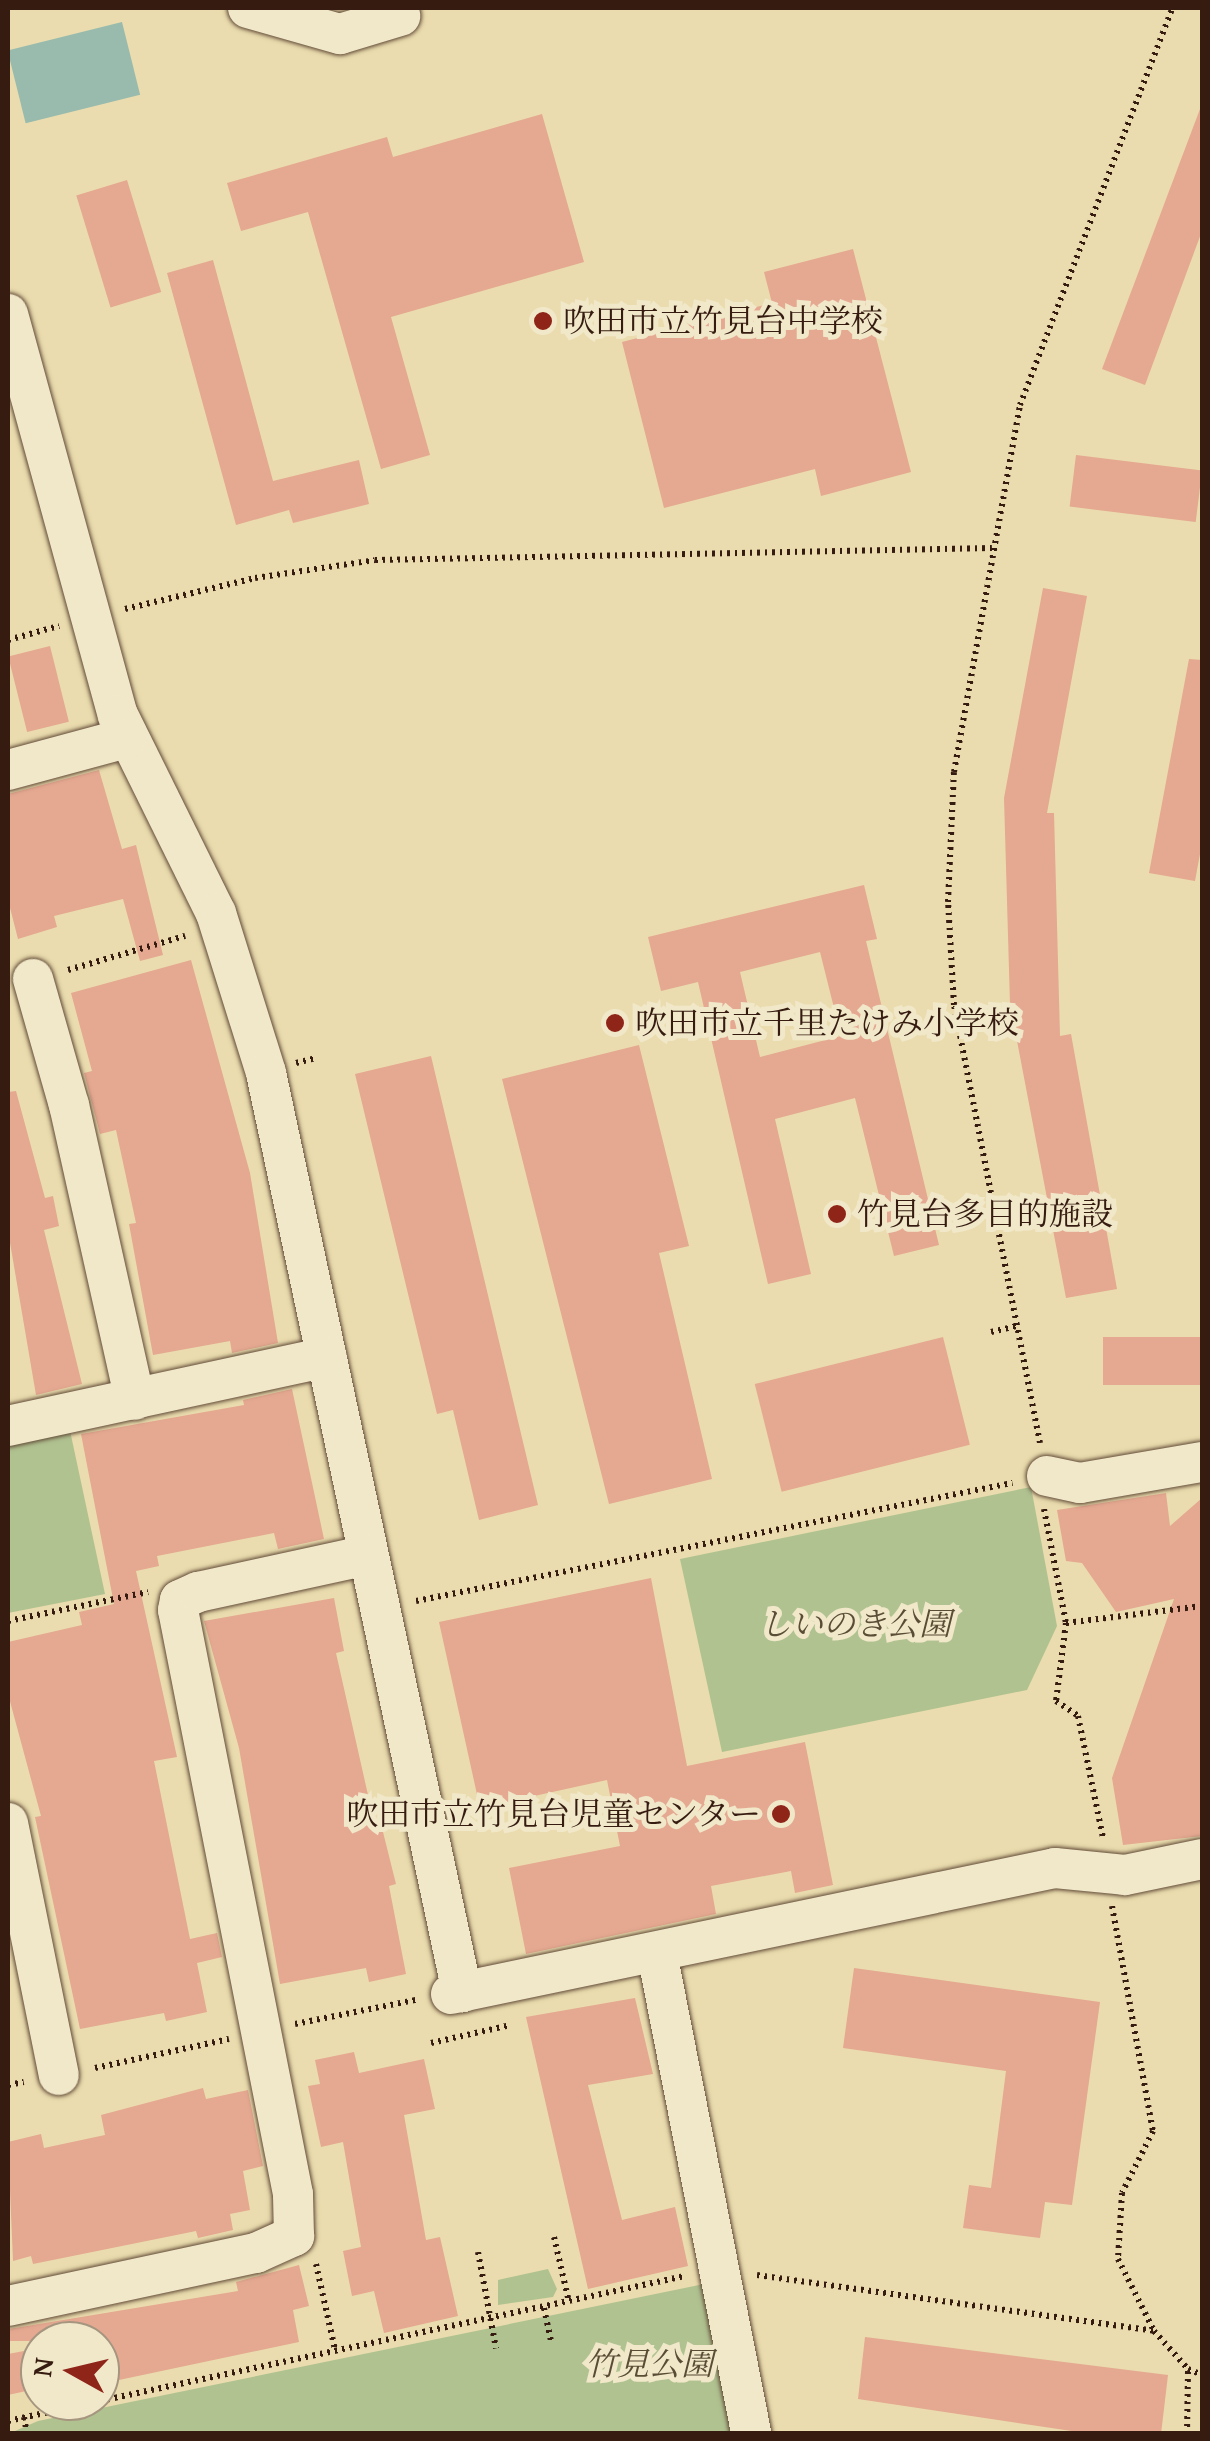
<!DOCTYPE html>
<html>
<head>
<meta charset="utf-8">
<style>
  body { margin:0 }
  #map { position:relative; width:1210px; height:2441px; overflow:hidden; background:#eadcae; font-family:"Gentium Book Plus","Noto Serif JP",serif }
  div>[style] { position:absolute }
  .green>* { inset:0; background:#b0c290 }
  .water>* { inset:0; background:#98bbad; transform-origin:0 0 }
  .building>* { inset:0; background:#e5a891; transform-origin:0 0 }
  .path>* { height:6px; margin-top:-3px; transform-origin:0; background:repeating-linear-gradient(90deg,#351b10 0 2.5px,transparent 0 7.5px) }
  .roads { filter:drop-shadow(0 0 2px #624b38) drop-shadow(0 0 2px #624b38) }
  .minor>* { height:40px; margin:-20px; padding:0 20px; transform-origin:20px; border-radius:20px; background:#f1e8ca }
  .dots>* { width:28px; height:28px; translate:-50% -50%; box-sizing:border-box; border:5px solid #f1e8ca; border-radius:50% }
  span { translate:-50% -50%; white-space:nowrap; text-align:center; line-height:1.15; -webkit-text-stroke:10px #f1e8ca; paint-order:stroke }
  .poi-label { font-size:32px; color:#351b10 }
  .left { translate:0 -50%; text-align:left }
  .right { translate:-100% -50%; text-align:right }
  .park-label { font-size:32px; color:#5a4d36; font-style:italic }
  .frame { position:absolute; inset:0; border:10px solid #351b10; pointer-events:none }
  .north { position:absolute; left:20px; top:2321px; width:100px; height:100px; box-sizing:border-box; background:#f1e8ca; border:2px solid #a69680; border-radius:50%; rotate:278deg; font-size:28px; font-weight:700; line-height:40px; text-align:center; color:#351b10 }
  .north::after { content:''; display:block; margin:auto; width:35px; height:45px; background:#8f2418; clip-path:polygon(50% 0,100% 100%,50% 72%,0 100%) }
</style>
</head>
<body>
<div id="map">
  <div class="green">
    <div style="clip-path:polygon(69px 1426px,105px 1594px,8px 1613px,8px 1439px)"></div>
    <div style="clip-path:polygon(1031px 1487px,1057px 1626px,1027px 1690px,722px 1752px,680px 1559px)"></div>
    <div style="clip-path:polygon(548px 2269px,557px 2289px,553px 2297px,498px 2305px,498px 2280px)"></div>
    <div style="clip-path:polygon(704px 2284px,734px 2433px,8px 2434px,38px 2421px)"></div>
  </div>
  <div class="water">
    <div style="left:122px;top:22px;width:75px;height:118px;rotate:76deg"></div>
  </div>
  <div class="building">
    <div style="clip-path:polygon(1200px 109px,1202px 231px,1145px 385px,1102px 369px)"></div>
    <div style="clip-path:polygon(542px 114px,584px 262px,391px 317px,430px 455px,381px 469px,308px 212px,241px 231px,227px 183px,387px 137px,393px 157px)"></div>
    <div style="left:127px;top:180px;width:117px;height:53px;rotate:73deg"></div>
    <div style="clip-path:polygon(853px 249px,911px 472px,821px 496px,815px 469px,664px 508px,622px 342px,772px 303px,764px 272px)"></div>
    <div style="clip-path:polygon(213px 260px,273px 481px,359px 460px,369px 504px,293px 523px,289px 510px,236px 525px,167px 273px)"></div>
    <div style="left:1076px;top:455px;width:127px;height:52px;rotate:7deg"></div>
    <div style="clip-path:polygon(1043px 588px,1087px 596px,1047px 813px,1054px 813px,1060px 1036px,1071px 1034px,1117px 1289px,1066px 1298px,1010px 1004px,1004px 798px)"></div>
    <div style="left:50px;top:646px;width:78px;height:43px;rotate:76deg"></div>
    <div style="clip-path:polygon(1189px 659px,1202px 660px,1202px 843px,1195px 881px,1149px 873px)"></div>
    <div style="clip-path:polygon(99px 770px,122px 849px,136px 845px,163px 955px,140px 961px,123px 899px,54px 916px,57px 927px,18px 939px,8px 900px,8px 794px)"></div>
    <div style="clip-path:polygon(evenodd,864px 885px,877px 939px,866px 941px,939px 1245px,894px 1256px,855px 1098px,775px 1119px,811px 1274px,768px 1284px,698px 982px,661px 991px,648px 937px,864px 885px,820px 952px,841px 1036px,760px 1057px,740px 972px,820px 952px)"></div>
    <div style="clip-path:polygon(191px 960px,250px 1173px,278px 1343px,232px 1353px,230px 1341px,153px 1355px,129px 1224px,136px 1223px,116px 1130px,100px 1134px,84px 1073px,92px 1071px,71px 993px)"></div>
    <div style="clip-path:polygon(639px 1045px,689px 1246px,659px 1253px,712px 1479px,609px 1504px,502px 1079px)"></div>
    <div style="clip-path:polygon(431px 1056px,538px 1505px,479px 1520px,453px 1410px,437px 1414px,355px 1074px)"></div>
    <div style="clip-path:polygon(16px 1091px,45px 1198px,53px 1196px,59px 1226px,44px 1230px,82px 1384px,36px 1395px,8px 1231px,8px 1092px)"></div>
    <div style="left:943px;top:1337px;width:111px;height:194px;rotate:76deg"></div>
    <div style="left:1202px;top:1337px;width:48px;height:99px;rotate:90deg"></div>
    <div style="clip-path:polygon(292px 1389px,324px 1539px,278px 1549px,274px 1533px,157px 1556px,159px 1566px,136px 1571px,177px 1757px,154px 1761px,190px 1939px,217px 1933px,222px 1957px,197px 1963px,207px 2012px,166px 2021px,164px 2013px,80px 2029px,35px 1817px,41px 1816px,8px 1694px,8px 1642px,82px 1625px,79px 1612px,114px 1604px,81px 1434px,244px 1405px,243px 1400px)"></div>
    <div style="clip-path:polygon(1166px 1493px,1170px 1526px,1202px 1498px,1202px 1836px,1123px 1845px,1112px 1778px,1174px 1599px,1116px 1612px,1082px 1563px,1066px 1561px,1057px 1510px)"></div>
    <div style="clip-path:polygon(651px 1578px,687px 1766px,805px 1742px,833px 1885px,795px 1893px,791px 1871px,711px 1886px,716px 1914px,526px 1954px,509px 1868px,620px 1846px,607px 1780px,480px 1808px,439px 1622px)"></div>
    <div style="clip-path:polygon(334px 1598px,344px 1651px,336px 1653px,375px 1826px,381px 1824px,396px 1884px,389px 1886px,406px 1974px,369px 1982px,366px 1968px,280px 1984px,239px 1748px,204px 1621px)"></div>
    <div style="clip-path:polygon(854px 1968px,1100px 2002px,1072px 2205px,1045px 2202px,1040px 2238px,963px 2228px,969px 2185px,991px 2188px,1006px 2071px,843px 2048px)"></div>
    <div style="clip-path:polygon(635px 1998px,653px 2074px,588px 2085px,622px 2220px,675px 2207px,688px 2266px,588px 2289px,526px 2017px)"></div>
    <div style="clip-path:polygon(354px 2052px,359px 2073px,424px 2059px,435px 2109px,404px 2115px,426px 2240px,440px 2237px,458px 2316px,384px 2333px,374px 2291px,352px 2296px,343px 2251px,361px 2247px,343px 2142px,321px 2147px,308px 2086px,320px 2084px,315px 2060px)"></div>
    <div style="clip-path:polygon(203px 2088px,206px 2099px,248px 2090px,263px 2166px,243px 2171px,250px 2210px,230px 2214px,233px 2230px,198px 2238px,196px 2231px,33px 2264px,31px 2256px,13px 2261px,8px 2142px,41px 2134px,44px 2148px,105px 2135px,101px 2115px)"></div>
    <div style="clip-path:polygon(299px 2265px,309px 2306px,293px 2310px,299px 2342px,100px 2384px,100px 2341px,10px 2341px,9px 2329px,238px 2291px,236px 2282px)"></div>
    <div style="clip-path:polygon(865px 2337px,1168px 2375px,1161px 2434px,1092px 2434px,858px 2399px)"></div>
    <div style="clip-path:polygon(40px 2348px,40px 2388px,8px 2395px,8px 2354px)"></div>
  </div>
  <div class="path">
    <div style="left:125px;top:609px;width:134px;rotate:-13.4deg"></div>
    <div style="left:255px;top:578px;width:121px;rotate:-8.5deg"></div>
    <div style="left:375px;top:560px;width:617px;rotate:-1.11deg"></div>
    <div style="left:8px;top:640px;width:53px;rotate:-15.4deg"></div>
    <div style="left:68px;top:970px;width:122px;rotate:-16.2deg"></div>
    <div style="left:296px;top:1063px;width:21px;rotate:-14deg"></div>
    <div style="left:991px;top:1332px;width:26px;rotate:-13deg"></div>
    <div style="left:1040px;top:1443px;width:446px;rotate:-101.1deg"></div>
    <div style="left:954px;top:1005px;width:103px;rotate:-93.3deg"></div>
    <div style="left:948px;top:902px;width:130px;rotate:-87.4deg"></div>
    <div style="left:954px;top:772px;width:373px;rotate:-79.8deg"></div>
    <div style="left:1020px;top:405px;width:425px;rotate:-69deg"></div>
    <div style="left:1044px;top:1509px;width:116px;rotate:79.1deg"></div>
    <div style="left:1066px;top:1623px;width:79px;rotate:97.3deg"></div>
    <div style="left:1056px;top:1701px;width:27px;rotate:34deg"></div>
    <div style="left:1078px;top:1716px;width:125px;rotate:78.4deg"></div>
    <div style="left:416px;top:1601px;width:608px;rotate:-11.2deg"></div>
    <div style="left:8px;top:1621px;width:143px;rotate:-11.7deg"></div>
    <div style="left:1066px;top:1623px;width:137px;rotate:-7.1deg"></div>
    <div style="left:1112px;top:1906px;width:229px;rotate:79.7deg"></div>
    <div style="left:1153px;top:2131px;width:69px;rotate:116.6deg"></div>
    <div style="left:1122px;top:2193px;width:66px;rotate:93.5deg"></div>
    <div style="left:1118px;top:2259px;width:80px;rotate:63.4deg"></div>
    <div style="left:1154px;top:2331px;width:51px;rotate:48.2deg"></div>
    <div style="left:1188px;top:2369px;width:15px;rotate:23deg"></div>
    <div style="left:295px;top:2024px;width:127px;rotate:-11.3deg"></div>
    <div style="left:431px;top:2043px;width:81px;rotate:-12.8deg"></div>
    <div style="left:95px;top:2068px;width:137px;rotate:-12.2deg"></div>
    <div style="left:8px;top:2085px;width:16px;rotate:-11deg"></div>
    <div style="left:554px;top:2237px;width:67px;rotate:77deg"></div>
    <div style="left:478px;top:2252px;width:98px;rotate:79.4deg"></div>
    <div style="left:316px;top:2264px;width:88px;rotate:77.5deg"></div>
    <div style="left:757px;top:2275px;width:401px;rotate:8deg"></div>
    <div style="left:544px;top:2308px;width:33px;rotate:78deg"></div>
    <div style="left:100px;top:2401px;width:598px;rotate:-12.06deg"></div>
    <div style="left:24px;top:2417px;width:17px;rotate:80deg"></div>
    <div style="left:8px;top:2421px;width:93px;rotate:-12.4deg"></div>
    <div style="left:1187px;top:2434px;width:65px;rotate:-89.1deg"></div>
  </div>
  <div class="roads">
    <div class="minor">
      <div style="left:248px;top:8px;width:96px;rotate:15.8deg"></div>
      <div style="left:340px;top:34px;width:63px;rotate:-16.7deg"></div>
      <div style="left:8px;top:314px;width:416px;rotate:74.7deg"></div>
      <div style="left:118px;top:715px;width:221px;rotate:63.7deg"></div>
      <div style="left:216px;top:913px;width:168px;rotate:72.6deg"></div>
      <div style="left:266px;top:1073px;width:940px;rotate:77.96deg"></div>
      <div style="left:8px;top:770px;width:123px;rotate:-15.1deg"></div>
      <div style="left:33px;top:979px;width:131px;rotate:74.1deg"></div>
      <div style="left:69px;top:1105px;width:302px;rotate:77.4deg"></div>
      <div style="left:8px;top:1426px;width:326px;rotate:-12.2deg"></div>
      <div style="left:1047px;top:1476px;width:34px;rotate:12deg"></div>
      <div style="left:1080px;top:1483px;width:124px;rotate:-9.8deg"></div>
      <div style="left:8px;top:1823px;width:257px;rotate:78.6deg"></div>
      <div style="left:657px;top:1953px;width:490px;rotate:78.9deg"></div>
      <div style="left:451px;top:1994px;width:617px;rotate:-11.78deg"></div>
      <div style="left:1055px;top:1868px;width:70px;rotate:5.7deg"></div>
      <div style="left:1125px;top:1875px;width:79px;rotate:-11.7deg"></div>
      <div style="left:8px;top:2306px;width:254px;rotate:-12.1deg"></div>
      <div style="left:256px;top:2253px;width:42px;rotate:-24.1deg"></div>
      <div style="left:294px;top:2236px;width:42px;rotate:-91.4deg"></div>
      <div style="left:293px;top:2194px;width:595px;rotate:-101.14deg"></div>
      <div style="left:178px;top:1610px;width:10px;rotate:-79deg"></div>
      <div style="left:180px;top:1600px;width:20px;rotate:-24deg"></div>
      <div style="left:198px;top:1592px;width:174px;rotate:-12.3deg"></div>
    </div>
  </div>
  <div class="dots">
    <div style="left:543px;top:321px;background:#8f2418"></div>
    <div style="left:615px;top:1023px;background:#8f2418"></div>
    <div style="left:837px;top:1214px;background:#8f2418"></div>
    <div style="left:781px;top:1814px;background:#8f2418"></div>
  </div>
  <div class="poi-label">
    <span class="left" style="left:563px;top:321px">吹田市立竹見台中学校</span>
    <span class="left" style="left:635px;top:1023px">吹田市立千里たけみ小学校</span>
    <span class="left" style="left:857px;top:1214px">竹見台多目的施設</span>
    <span class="right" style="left:761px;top:1814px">吹田市立竹見台児童センター</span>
  </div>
  <div class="park-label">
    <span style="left:855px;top:1624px">しいのき公園</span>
    <span style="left:649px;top:2364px">竹見公園</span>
  </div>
  <div class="frame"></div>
  <div class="north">N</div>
</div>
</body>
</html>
